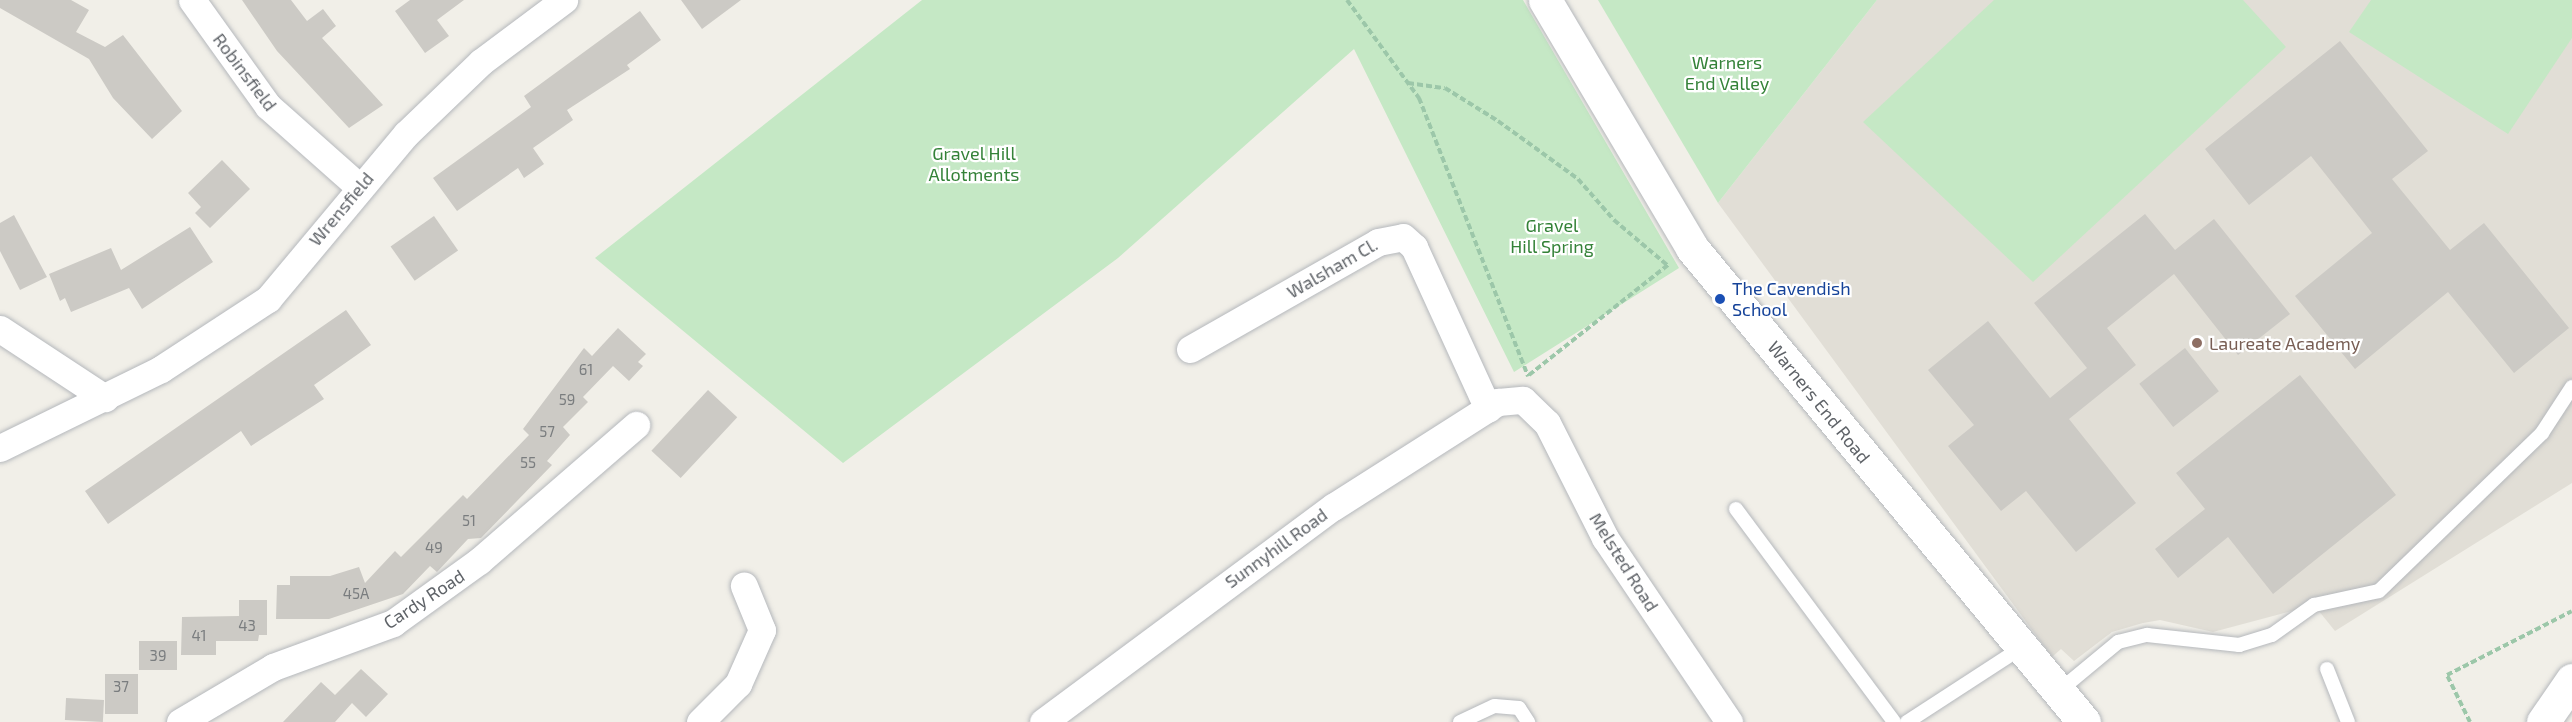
<!DOCTYPE html>
<html>
<head>
<meta charset="utf-8">
<style>
  body { margin:0 }
  #map { position:relative; width:2572px; height:722px; overflow:hidden; background:#f1efe8; font-family:"Exo 2",sans-serif }
  div>[style] { position:absolute }
  .education>* { inset:0; background:#e1ded6 }
  .green>* { inset:0; background:#c5e8c5 }
  .building>* { inset:0; background:#cccac5; transform-origin:0 0 }
  .path>* { height:4px; margin-top:-2px; transform-origin:0; background:repeating-linear-gradient(90deg,#9cc7a9 0 6px,transparent 0 9px) }
  .roads { filter:drop-shadow(0 0 2px #b5b8bc) drop-shadow(0 0 2px #b5b8bc) }
  .service>* { height:14px; margin:-7px; padding:0 7px; transform-origin:7px; border-radius:7px; background:#fff }
  .minor>* { height:27px; margin:-13.5px; padding:0 13.5px; transform-origin:13.5px; border-radius:13.5px; background:#fff }
  .tertiary>* { height:33px; margin:-16.5px; padding:0 16.5px; transform-origin:16.5px; border-radius:16.5px; background:#fff }
  .dots>* { width:16px; height:16px; translate:-50% -50%; box-sizing:border-box; border:3px solid #fff; border-radius:50% }
  span { translate:-50% -50%; white-space:nowrap; text-align:center; line-height:1.15; -webkit-text-stroke:4.5px #fff; paint-order:stroke }
  .number-label { font-size:15px; color:#7a7d7f }
  .number-label span { -webkit-text-stroke-width:0 }
  .park-label { font-size:18px; color:#348238 }
  .street-label { font-size:18px; color:#5f6368 }
  .transit-label { font-size:18px; color:#164399 }
  .left { translate:0 -50%; text-align:left }
  .education-label { font-size:18px; color:#785e54 }
</style>
</head>
<body>
<div id="map">
  <div class="education">
    <div style="clip-path:polygon(1877px 0,2572px 0,2572px 483px,2335px 631px,2314px 605px,2213px 632px,2160px 620px,2143px 623px,2112px 632px,2074px 661px,2061px 649px,2052px 657px,1718px 203px)"></div>
  </div>
  <div class="green">
    <div style="clip-path:polygon(922px 0,1523px 0,1679px 268px,1514px 372px,1354px 49px,1118px 258px,843px 463px,595px 258px)"></div>
    <div style="clip-path:polygon(1598px 0,1877px 0,1718px 203px)"></div>
    <div style="clip-path:polygon(1994px 0,2243px 0,2286px 47px,2033px 282px,1863px 122px)"></div>
    <div style="clip-path:polygon(2371px 0,2572px 0,2572px 38px,2508px 134px,2349px 32px)"></div>
  </div>
  <div class="building">
    <div style="clip-path:polygon(0 0,71px 0,89px 10px,76px 32px,105px 47px,123px 35px,182px 111px,152px 139px,113px 98px,89px 59px,0 8px)"></div>
    <div style="clip-path:polygon(242px 0,291px 0,307px 21px,323px 9px,336px 26px,322px 38px,383px 105px,349px 128px,277px 51px)"></div>
    <div style="clip-path:polygon(410px 0,464px 0,437px 20px,449px 36px,425px 53px,395px 11px)"></div>
    <div style="clip-path:polygon(681px 0,741px 0,702px 29px)"></div>
    <div style="clip-path:polygon(640px 11px,661px 40px,627px 65px,630px 69px,567px 110px,573px 120px,533px 148px,544px 164px,524px 178px,518px 168px,457px 211px,433px 178px,531px 107px,524px 96px)"></div>
    <div style="clip-path:polygon(2340px 41px,2428px 151px,2392px 179px,2450px 250px,2484px 223px,2569px 328px,2514px 373px,2448px 292px,2355px 369px,2295px 296px,2372px 233px,2311px 156px,2249px 205px,2205px 149px)"></div>
    <div style="clip-path:polygon(222px 160px,250px 189px,210px 228px,195px 213px,201px 207px,188px 193px)"></div>
    <div style="clip-path:polygon(2145px 214px,2175px 250px,2214px 219px,2290px 314px,2238px 355px,2174px 274px,2107px 328px,2136px 365px,2069px 419px,2136px 503px,2076px 552px,2026px 491px,2001px 511px,1948px 446px,1974px 425px,1928px 370px,1988px 321px,2050px 398px,2087px 368px,2034px 303px)"></div>
    <div style="clip-path:polygon(14px 215px,47px 277px,20px 290px,0 251px,0 223px)"></div>
    <div style="left:434px;top:216px;width:42px;height:53px;rotate:55deg"></div>
    <div style="clip-path:polygon(190px 227px,213px 262px,142px 309px,129px 288px,71px 312px,65px 298px,60px 301px,49px 274px,111px 248px,121px 270px)"></div>
    <div style="clip-path:polygon(346px 310px,371px 345px,314px 385px,324px 399px,251px 446px,241px 431px,108px 524px,85px 491px)"></div>
    <div style="clip-path:polygon(618px 328px,646px 354px,638px 362px,643px 366px,629px 381px,613px 366px,583px 397px,588px 402px,563px 427px,570px 435px,547px 461px,552px 465px,481px 538px,468px 539px,437px 572px,430px 566px,403px 594px,329px 619px,276px 619px,277px 585px,290px 585px,290px 576px,330px 576px,359px 567px,365px 583px,395px 551px,401px 557px,463px 495px,467px 499px,529px 435px,523px 429px,584px 348px,592px 356px)"></div>
    <div style="left:2185px;top:348px;width:55px;height:58px;rotate:52deg"></div>
    <div style="clip-path:polygon(2300px 375px,2396px 495px,2273px 594px,2228px 537px,2178px 578px,2155px 549px,2205px 509px,2176px 473px)"></div>
    <div style="left:708px;top:390px;width:40px;height:83px;rotate:43deg"></div>
    <div style="clip-path:polygon(239px 600px,267px 600px,267px 635px,259px 635px,258px 641px,216px 641px,216px 655px,181px 655px,182px 617px,239px 616px)"></div>
    <div style="left:139px;top:641px;width:38px;height:29px"></div>
    <div style="clip-path:polygon(361px 669px,388px 694px,366px 717px,352px 703px,335px 722px,283px 722px,321px 682px,335px 695px)"></div>
    <div style="left:105px;top:674px;width:33px;height:40px"></div>
    <div style="left:104px;top:700px;width:22px;height:38px;rotate:93deg"></div>
  </div>
  <div class="path">
    <div style="left:1347px;top:0;width:122px;rotate:53.7deg"></div>
    <div style="left:1419px;top:98px;width:299px;rotate:68.6deg"></div>
    <div style="left:1408px;top:83px;width:37px;rotate:8deg"></div>
    <div style="left:1445px;top:88px;width:62px;rotate:31.9deg"></div>
    <div style="left:1498px;top:121px;width:99px;rotate:35.9deg"></div>
    <div style="left:1578px;top:179px;width:55px;rotate:48.7deg"></div>
    <div style="left:1614px;top:220px;width:70px;rotate:40.3deg"></div>
    <div style="left:1529px;top:375px;width:179px;rotate:-38.4deg"></div>
    <div style="left:2470px;top:722px;width:52px;rotate:-116.1deg"></div>
    <div style="left:2447px;top:675px;width:140px;rotate:-27.1deg"></div>
  </div>
  <div class="roads">
    <div class="service">
      <div style="left:1736px;top:509px;width:265px;rotate:53.4deg"></div>
      <div style="left:2327px;top:669px;width:57px;rotate:68.4deg"></div>
      <div style="left:2059px;top:691px;width:77px;rotate:-39.7deg"></div>
      <div style="left:2118px;top:642px;width:30px;rotate:-14deg"></div>
      <div style="left:2147px;top:635px;width:93px;rotate:6.2deg"></div>
      <div style="left:2239px;top:645px;width:34px;rotate:-17deg"></div>
      <div style="left:2272px;top:635px;width:52px;rotate:-35.5deg"></div>
      <div style="left:2314px;top:605px;width:66px;rotate:-12.2deg"></div>
      <div style="left:2379px;top:591px;width:227px;rotate:-44.1deg"></div>
      <div style="left:2542px;top:433px;width:55px;rotate:-56.9deg"></div>
      <div style="left:1460px;top:722px;width:38px;rotate:-25deg"></div>
      <div style="left:1495px;top:706px;width:24px;rotate:5deg"></div>
      <div style="left:1519px;top:708px;width:17px;rotate:57deg"></div>
      <div style="left:1907px;top:722px;width:136px;rotate:-33deg"></div>
    </div>
    <div class="minor">
      <div style="left:192px;top:0;width:130px;rotate:54.4deg"></div>
      <div style="left:268px;top:106px;width:120px;rotate:41.6deg"></div>
      <div style="left:0;top:329px;width:126px;rotate:33.3deg"></div>
      <div style="left:1190px;top:349px;width:216px;rotate:-29.6deg"></div>
      <div style="left:1378px;top:242px;width:25px;rotate:-11deg"></div>
      <div style="left:1403px;top:237px;width:15px;rotate:42deg"></div>
      <div style="left:1414px;top:247px;width:178px;rotate:65.4deg"></div>
      <div style="left:0;top:448px;width:179px;rotate:-26.1deg"></div>
      <div style="left:161px;top:369px;width:128px;rotate:-33.2deg"></div>
      <div style="left:268px;top:299px;width:215px;rotate:-50.1deg"></div>
      <div style="left:406px;top:134px;width:104px;rotate:-43.8deg"></div>
      <div style="left:481px;top:62px;width:104px;rotate:-36.8deg"></div>
      <div style="left:180px;top:722px;width:108px;rotate:-30.6deg"></div>
      <div style="left:273px;top:667px;width:128px;rotate:-20.1deg"></div>
      <div style="left:393px;top:623px;width:106px;rotate:-35.8deg"></div>
      <div style="left:479px;top:561px;width:208px;rotate:-40.9deg"></div>
      <div style="left:700px;top:722px;width:54px;rotate:-45deg"></div>
      <div style="left:738px;top:684px;width:59px;rotate:-66deg"></div>
      <div style="left:762px;top:630px;width:48px;rotate:-112.2deg"></div>
      <div style="left:1043px;top:722px;width:361px;rotate:-36.6deg"></div>
      <div style="left:1333px;top:507px;width:196px;rotate:-32.5deg"></div>
      <div style="left:1498px;top:402px;width:25px;rotate:-5deg"></div>
      <div style="left:1523px;top:400px;width:33px;rotate:44deg"></div>
      <div style="left:1547px;top:423px;width:129px;rotate:63.2deg"></div>
      <div style="left:1605px;top:538px;width:222px;rotate:56deg"></div>
    </div>
    <div class="tertiary">
      <div style="left:1545px;top:0;width:288px;rotate:59.3deg"></div>
      <div style="left:1692px;top:248px;width:615px;rotate:50.41deg"></div>
      <div style="left:2543px;top:722px;width:51px;rotate:-55.4deg"></div>
    </div>
  </div>
  <div class="dots">
    <div style="left:1720px;top:299px;background:#1a4fb4"></div>
    <div style="left:2197px;top:343px;background:#8d6e63"></div>
  </div>
  <div class="number-label">
    <span style="left:586px;top:370px">61</span>
    <span style="left:567px;top:400px">59</span>
    <span style="left:547px;top:432px">57</span>
    <span style="left:528px;top:463px">55</span>
    <span style="left:469px;top:521px">51</span>
    <span style="left:434px;top:548px">49</span>
    <span style="left:356px;top:594px">45A</span>
    <span style="left:247px;top:626px">43</span>
    <span style="left:199px;top:636px">41</span>
    <span style="left:158px;top:656px">39</span>
    <span style="left:121px;top:687px">37</span>
  </div>
  <div class="park-label">
    <span style="left:1727px;top:73px">Warners<br>End Valley</span>
    <span style="left:974px;top:164px">Gravel Hill<br>Allotments</span>
    <span style="left:1552px;top:236px">Gravel<br>Hill Spring</span>
  </div>
  <div class="street-label">
    <span style="left:245px;top:72px;rotate:53deg">Robinsfield</span>
    <span style="left:341px;top:209px;rotate:-50deg">Wrensfield</span>
    <span style="left:1332px;top:268px;rotate:-30deg">Walsham Cl.</span>
    <span style="left:1819px;top:402px;rotate:51deg">Warners End Road</span>
    <span style="left:1276px;top:548px;rotate:-36deg">Sunnyhill Road</span>
    <span style="left:1624px;top:562px;rotate:58deg">Melsted Road</span>
    <span style="left:424px;top:599px;rotate:-33deg">Cardy Road</span>
  </div>
  <div class="transit-label">
    <span class="left" style="left:1732px;top:299px">The Cavendish<br>School</span>
  </div>
  <div class="education-label">
    <span class="left" style="left:2209px;top:343px">Laureate Academy</span>
  </div>
</div>
</body>
</html>
